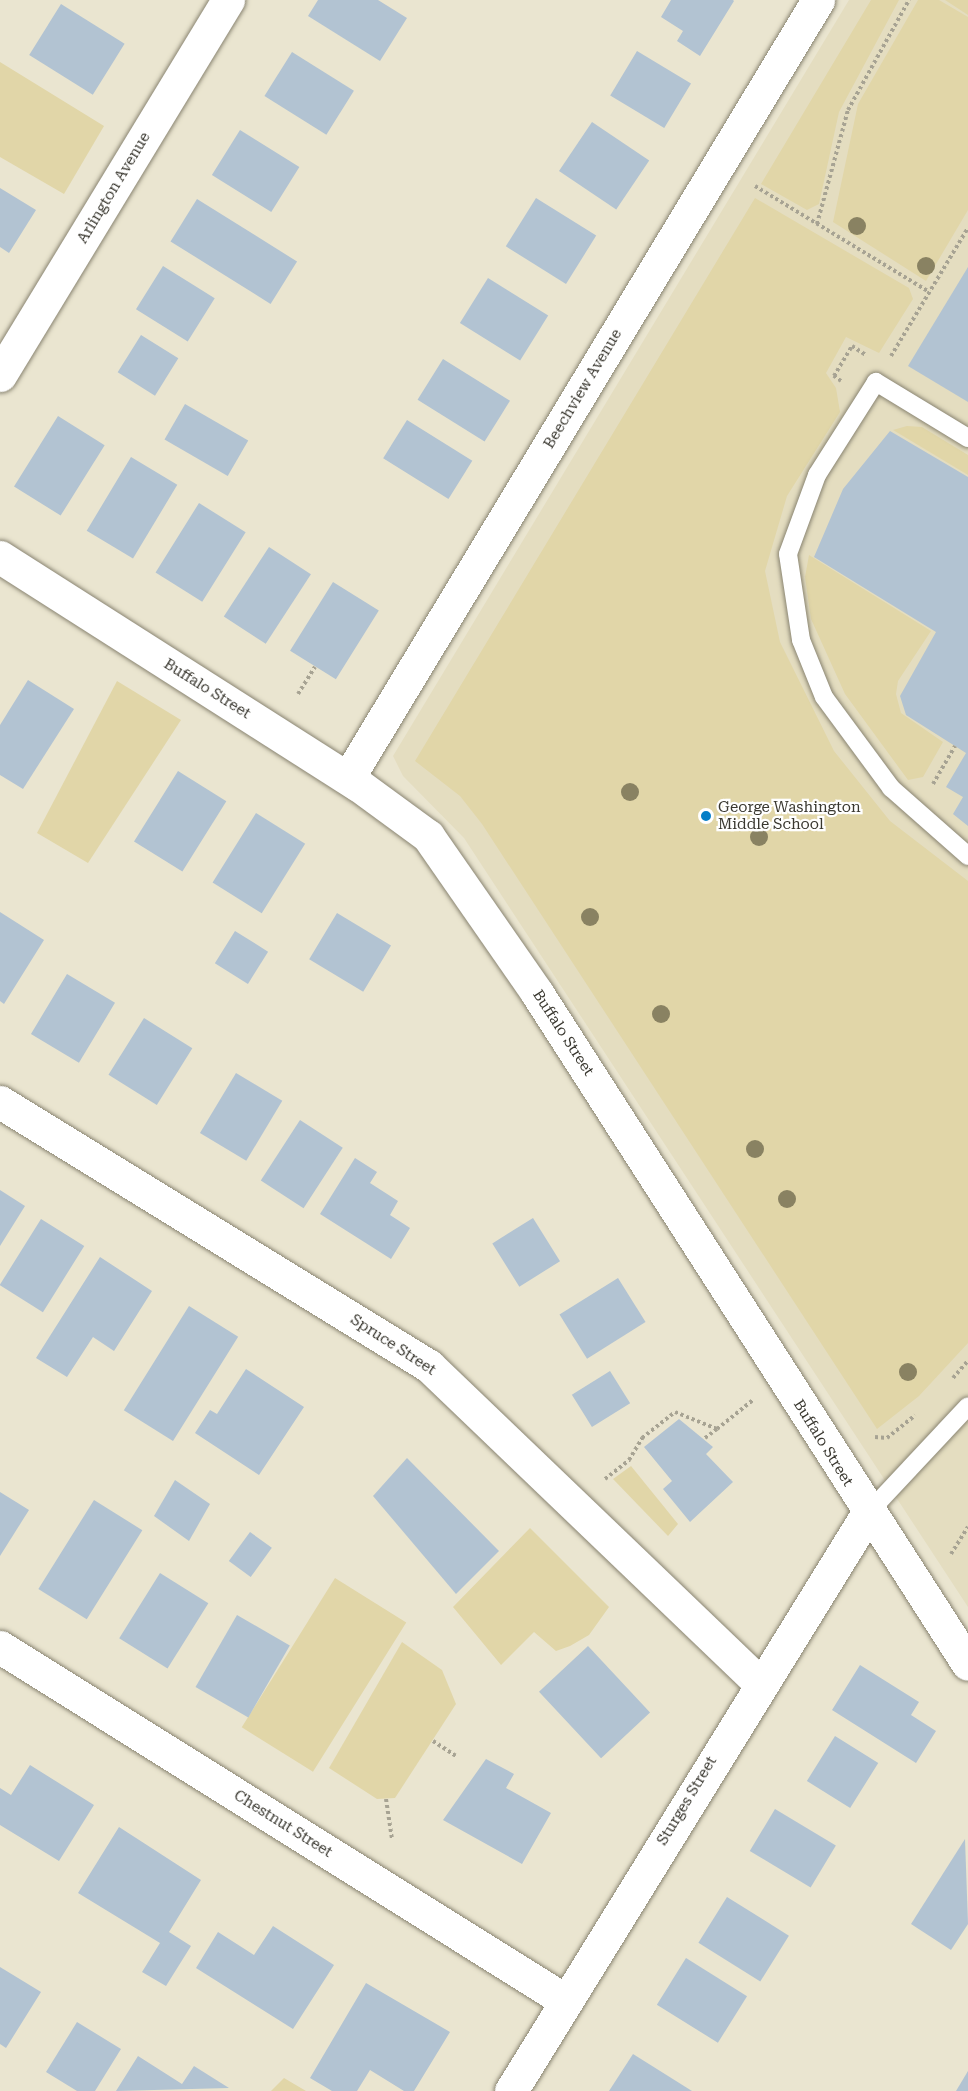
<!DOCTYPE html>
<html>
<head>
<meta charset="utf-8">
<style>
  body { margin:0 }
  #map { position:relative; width:968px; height:2091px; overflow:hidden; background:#eae5d0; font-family:"Roboto Serif",serif }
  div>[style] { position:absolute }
  .built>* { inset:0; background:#e4ddc0 }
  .green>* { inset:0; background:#e1d6a8; transform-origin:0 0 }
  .building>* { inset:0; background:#b2c3d2; transform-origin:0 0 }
  .path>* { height:4px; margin-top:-2px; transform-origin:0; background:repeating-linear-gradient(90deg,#a7a393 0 3px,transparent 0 6px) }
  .roads { filter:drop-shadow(0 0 2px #898471) drop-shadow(0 0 2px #898471) }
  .lane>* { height:18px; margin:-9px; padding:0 9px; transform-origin:9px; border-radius:9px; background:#fff }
  .street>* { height:33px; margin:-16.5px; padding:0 16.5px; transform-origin:16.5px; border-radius:16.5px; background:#fff }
  .secondary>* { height:33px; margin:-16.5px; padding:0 16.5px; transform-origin:16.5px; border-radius:16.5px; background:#fff }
  .trees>* { width:18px; height:18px; margin:-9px; border-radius:50%; background:#898262 }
  .dots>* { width:16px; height:16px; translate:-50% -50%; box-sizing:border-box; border:3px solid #fff; border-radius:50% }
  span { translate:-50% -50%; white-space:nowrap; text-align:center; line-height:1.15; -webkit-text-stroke:4.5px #fff; paint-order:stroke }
  .street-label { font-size:15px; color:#39372f }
  .poi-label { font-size:15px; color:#39372f }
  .left { translate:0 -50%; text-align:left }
</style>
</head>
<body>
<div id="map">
  <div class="built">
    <div style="clip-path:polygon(849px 0,968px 0,968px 1607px,464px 838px,403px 776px,393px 756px)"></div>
  </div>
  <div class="green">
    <div style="clip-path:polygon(871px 0,899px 0,839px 112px,819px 204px,807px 210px,761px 184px)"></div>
    <div style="clip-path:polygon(918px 0,939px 0,968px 17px,968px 210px,926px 281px,833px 222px,858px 104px)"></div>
    <div style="clip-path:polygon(945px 0,968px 0,968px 15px)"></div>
    <div style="clip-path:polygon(0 62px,104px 126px,64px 194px,0 157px)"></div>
    <div style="clip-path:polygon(755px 198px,909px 288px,913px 299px,879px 353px,846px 337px,826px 373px,836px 388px,840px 412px,787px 496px,765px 571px,780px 642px,834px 751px,890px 821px,968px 881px,968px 1343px,919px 1396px,877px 1429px,482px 824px,460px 796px,415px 761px)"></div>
    <div style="clip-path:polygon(907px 426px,922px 427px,968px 455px,968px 475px,893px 430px)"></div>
    <div style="clip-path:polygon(809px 555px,931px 631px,898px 681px,896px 694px,901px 713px,943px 742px,923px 777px,908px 780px,845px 694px,811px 619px,805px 577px)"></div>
    <div style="clip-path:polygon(117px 681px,181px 720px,88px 863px,37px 833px)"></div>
    <div style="clip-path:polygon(631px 1466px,678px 1524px,668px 1536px,613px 1479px)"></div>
    <div style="clip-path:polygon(530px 1528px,609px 1607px,589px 1635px,570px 1646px,556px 1651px,534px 1632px,501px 1665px,453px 1607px)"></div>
    <div style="left:335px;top:1578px;width:84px;height:176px;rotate:32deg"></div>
    <div style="clip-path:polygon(402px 1642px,442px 1670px,456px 1704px,395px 1798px,377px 1799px,329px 1768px)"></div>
    <div style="clip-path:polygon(284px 2078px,306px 2091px,271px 2091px)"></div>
  </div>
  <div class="building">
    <div style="clip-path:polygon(318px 0,378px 0,407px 18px,380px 61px,308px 16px)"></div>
    <div style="clip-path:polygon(671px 0,733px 0,734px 1px,700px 56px,677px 41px,683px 31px,661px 17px)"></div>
    <div style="left:61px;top:4px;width:75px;height:60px;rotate:32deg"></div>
    <div style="left:637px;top:51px;width:63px;height:52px;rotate:31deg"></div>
    <div style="left:292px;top:52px;width:73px;height:52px;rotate:32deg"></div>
    <div style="left:592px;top:122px;width:69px;height:59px;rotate:34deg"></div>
    <div style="left:240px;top:130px;width:70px;height:53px;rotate:32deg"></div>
    <div style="clip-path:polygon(0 188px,36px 210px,9px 253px,0 247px)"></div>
    <div style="left:536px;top:198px;width:71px;height:57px;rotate:32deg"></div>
    <div style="left:197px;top:199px;width:118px;height:50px;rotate:32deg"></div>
    <div style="left:163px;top:266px;width:61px;height:51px;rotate:32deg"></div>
    <div style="clip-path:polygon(968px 267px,968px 402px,908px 366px)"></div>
    <div style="left:488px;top:278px;width:71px;height:53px;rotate:32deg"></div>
    <div style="left:141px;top:335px;width:44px;height:44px;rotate:32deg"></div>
    <div style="left:443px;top:359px;width:79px;height:48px;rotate:32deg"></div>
    <div style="left:185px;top:404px;width:73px;height:41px;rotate:30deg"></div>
    <div style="left:58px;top:416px;width:55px;height:83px;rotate:32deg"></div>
    <div style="left:407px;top:420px;width:77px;height:45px;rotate:32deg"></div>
    <div style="clip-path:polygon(890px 431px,968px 477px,968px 826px,953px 814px,963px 797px,946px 787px,966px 753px,906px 715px,900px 696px,936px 632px,814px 557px,843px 489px)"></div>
    <div style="left:131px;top:457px;width:54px;height:86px;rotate:31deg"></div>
    <div style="left:199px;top:503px;width:55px;height:82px;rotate:32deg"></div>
    <div style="left:269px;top:547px;width:50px;height:83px;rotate:33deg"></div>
    <div style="left:333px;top:582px;width:54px;height:81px;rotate:32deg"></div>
    <div style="clip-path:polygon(28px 680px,74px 709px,23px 789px,0 775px,0 725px)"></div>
    <div style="left:178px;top:771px;width:57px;height:83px;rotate:32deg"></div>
    <div style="left:256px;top:813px;width:58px;height:82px;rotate:32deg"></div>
    <div style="clip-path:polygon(0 912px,44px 940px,4px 1004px,0 1001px)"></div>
    <div style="left:337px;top:913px;width:63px;height:54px;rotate:31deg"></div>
    <div style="left:235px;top:931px;width:39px;height:38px;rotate:32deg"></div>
    <div style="left:67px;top:974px;width:56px;height:70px;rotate:31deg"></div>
    <div style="left:144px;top:1018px;width:57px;height:67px;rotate:32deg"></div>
    <div style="left:236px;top:1073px;width:54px;height:70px;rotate:31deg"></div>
    <div style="left:300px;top:1120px;width:51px;height:72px;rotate:33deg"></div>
    <div style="clip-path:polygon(355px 1158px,377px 1172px,370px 1183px,398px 1201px,390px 1215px,410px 1228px,391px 1259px,320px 1214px)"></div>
    <div style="clip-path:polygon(0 1190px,25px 1206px,0 1246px)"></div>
    <div style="left:533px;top:1218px;width:51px;height:48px;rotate:58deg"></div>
    <div style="left:41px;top:1219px;width:51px;height:78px;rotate:32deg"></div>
    <div style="clip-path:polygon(100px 1257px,152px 1291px,114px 1351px,93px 1337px,67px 1377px,36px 1358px)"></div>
    <div style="left:618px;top:1278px;width:52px;height:69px;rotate:58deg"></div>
    <div style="left:189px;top:1306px;width:58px;height:123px;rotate:32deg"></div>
    <div style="clip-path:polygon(246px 1369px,304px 1407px,259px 1475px,195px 1433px,210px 1410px,217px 1414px)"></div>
    <div style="left:610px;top:1371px;width:38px;height:45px;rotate:58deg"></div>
    <div style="clip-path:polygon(679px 1419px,713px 1447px,706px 1454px,733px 1482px,690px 1522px,663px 1489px,672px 1481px,644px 1447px)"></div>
    <div style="clip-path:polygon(407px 1458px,499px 1551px,456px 1594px,373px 1496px)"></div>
    <div style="clip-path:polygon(175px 1480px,210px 1504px,189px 1541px,154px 1516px)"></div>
    <div style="clip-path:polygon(0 1492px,29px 1510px,0 1556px)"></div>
    <div style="left:94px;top:1500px;width:57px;height:105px;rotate:32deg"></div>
    <div style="left:250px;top:1532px;width:27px;height:36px;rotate:36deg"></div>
    <div style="left:160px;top:1573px;width:57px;height:77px;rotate:32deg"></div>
    <div style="left:237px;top:1615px;width:61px;height:83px;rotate:30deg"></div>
    <div style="left:588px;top:1646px;width:91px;height:67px;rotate:47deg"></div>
    <div style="clip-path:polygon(860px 1665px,919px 1702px,911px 1715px,936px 1731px,916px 1763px,832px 1710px)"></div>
    <div style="left:835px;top:1736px;width:51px;height:53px;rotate:32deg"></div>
    <div style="clip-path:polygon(486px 1759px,514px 1774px,506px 1788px,551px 1813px,522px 1864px,443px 1820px)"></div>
    <div style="clip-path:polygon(30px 1765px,94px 1805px,59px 1861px,0 1825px,0 1788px,11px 1795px)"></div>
    <div style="left:775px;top:1809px;width:71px;height:49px;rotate:31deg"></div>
    <div style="clip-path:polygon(119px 1827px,201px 1880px,169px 1932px,191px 1946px,166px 1986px,142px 1972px,160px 1943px,78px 1893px)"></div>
    <div style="clip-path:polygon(965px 1839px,968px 1924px,951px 1950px,911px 1924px)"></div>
    <div style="left:727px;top:1897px;width:73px;height:54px;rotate:32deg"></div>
    <div style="clip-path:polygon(273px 1926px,334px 1965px,293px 2029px,196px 1968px,218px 1932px,254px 1955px)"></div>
    <div style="left:686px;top:1958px;width:72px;height:55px;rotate:32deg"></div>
    <div style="clip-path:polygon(0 1967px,41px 1992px,6px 2048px,0 2044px)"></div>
    <div style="clip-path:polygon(366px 1983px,450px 2032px,414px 2091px,404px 2091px,370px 2070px,357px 2091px,332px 2091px,310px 2078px)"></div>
    <div style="clip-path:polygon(77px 2022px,121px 2049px,95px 2091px,77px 2091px,46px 2072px)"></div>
    <div style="clip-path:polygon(633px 2054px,692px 2091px,609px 2091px)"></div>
    <div style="clip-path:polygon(138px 2056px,182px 2084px,194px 2066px,229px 2088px,116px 2091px)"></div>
    <div style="clip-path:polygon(968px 2071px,968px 2091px,956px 2091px)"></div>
  </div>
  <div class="path">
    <div style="left:755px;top:186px;width:204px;rotate:31.3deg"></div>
    <div style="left:817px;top:224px;width:118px;rotate:-74.8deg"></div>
    <div style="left:848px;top:110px;width:126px;rotate:-61deg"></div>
    <div style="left:891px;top:356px;width:149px;rotate:-59deg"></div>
    <div style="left:841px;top:381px;width:9px;rotate:-144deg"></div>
    <div style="left:834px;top:376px;width:35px;rotate:-59deg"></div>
    <div style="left:852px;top:346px;width:17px;rotate:33deg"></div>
    <div style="left:298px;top:694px;width:32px;rotate:-58deg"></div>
    <div style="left:933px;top:784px;width:44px;rotate:-59.9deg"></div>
    <div style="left:953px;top:1378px;width:23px;rotate:-49deg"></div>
    <div style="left:875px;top:1437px;width:12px;rotate:5deg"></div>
    <div style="left:887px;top:1438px;width:36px;rotate:-39deg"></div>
    <div style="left:705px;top:1438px;width:15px;rotate:-37deg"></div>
    <div style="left:605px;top:1479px;width:31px;rotate:-38deg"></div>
    <div style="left:629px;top:1460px;width:26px;rotate:-59deg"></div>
    <div style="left:642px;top:1438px;width:42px;rotate:-38.2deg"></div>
    <div style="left:675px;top:1412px;width:45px;rotate:22deg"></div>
    <div style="left:717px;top:1429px;width:46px;rotate:-38.9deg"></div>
    <div style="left:951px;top:1554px;width:32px;rotate:-58deg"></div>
    <div style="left:433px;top:1741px;width:27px;rotate:33deg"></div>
    <div style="left:386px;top:1799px;width:40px;rotate:81.5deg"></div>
  </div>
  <div class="roads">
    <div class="lane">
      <div style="left:968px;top:438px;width:108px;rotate:-148.7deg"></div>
      <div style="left:876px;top:382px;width:110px;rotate:122.4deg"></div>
      <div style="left:817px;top:475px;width:84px;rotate:110.2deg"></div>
      <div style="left:788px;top:554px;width:87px;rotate:81.4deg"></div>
      <div style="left:801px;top:640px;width:61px;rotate:68deg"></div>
      <div style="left:824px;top:697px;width:113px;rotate:53.6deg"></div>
      <div style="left:891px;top:788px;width:103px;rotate:41.4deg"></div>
      <div style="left:868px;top:1513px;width:146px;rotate:-46.9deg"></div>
    </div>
    <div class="street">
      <div style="left:0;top:375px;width:439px;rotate:-58.7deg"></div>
      <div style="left:348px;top:778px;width:909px;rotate:-58.86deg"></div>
      <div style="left:0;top:1102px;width:504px;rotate:31.61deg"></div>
      <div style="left:429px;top:1366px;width:458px;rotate:43.8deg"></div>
      <div style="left:0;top:1647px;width:668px;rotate:32.02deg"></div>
      <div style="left:511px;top:2091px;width:679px;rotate:-58.3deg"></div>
    </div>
    <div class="secondary">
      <div style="left:0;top:557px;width:423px;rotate:32.5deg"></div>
      <div style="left:357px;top:784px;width:88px;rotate:36.2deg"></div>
      <div style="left:428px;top:836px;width:191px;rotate:55.2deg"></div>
      <div style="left:537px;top:993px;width:797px;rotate:57.29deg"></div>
    </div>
  </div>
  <div class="trees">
    <div style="left:857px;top:226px"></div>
    <div style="left:926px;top:266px"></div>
    <div style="left:630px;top:792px"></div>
    <div style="left:759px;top:837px"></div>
    <div style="left:590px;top:917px"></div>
    <div style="left:661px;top:1014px"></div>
    <div style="left:755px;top:1149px"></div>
    <div style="left:787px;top:1199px"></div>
    <div style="left:908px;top:1372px"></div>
  </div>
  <div class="dots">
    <div style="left:706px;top:816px;background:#057ec7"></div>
  </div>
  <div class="street-label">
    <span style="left:114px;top:188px;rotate:-59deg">Arlington Avenue</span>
    <span style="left:583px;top:389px;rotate:-59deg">Beechview Avenue</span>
    <span style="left:207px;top:689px;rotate:32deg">Buffalo Street</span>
    <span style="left:563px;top:1033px;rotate:57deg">Buffalo Street</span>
    <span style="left:393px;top:1345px;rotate:33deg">Spruce Street</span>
    <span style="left:823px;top:1443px;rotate:58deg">Buffalo Street</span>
    <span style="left:687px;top:1801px;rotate:-59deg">Sturges Street</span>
    <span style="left:283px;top:1824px;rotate:32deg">Chestnut Street</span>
  </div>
  <div class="poi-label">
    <span class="left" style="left:718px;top:816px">George Washington<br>Middle School</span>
  </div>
</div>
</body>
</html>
